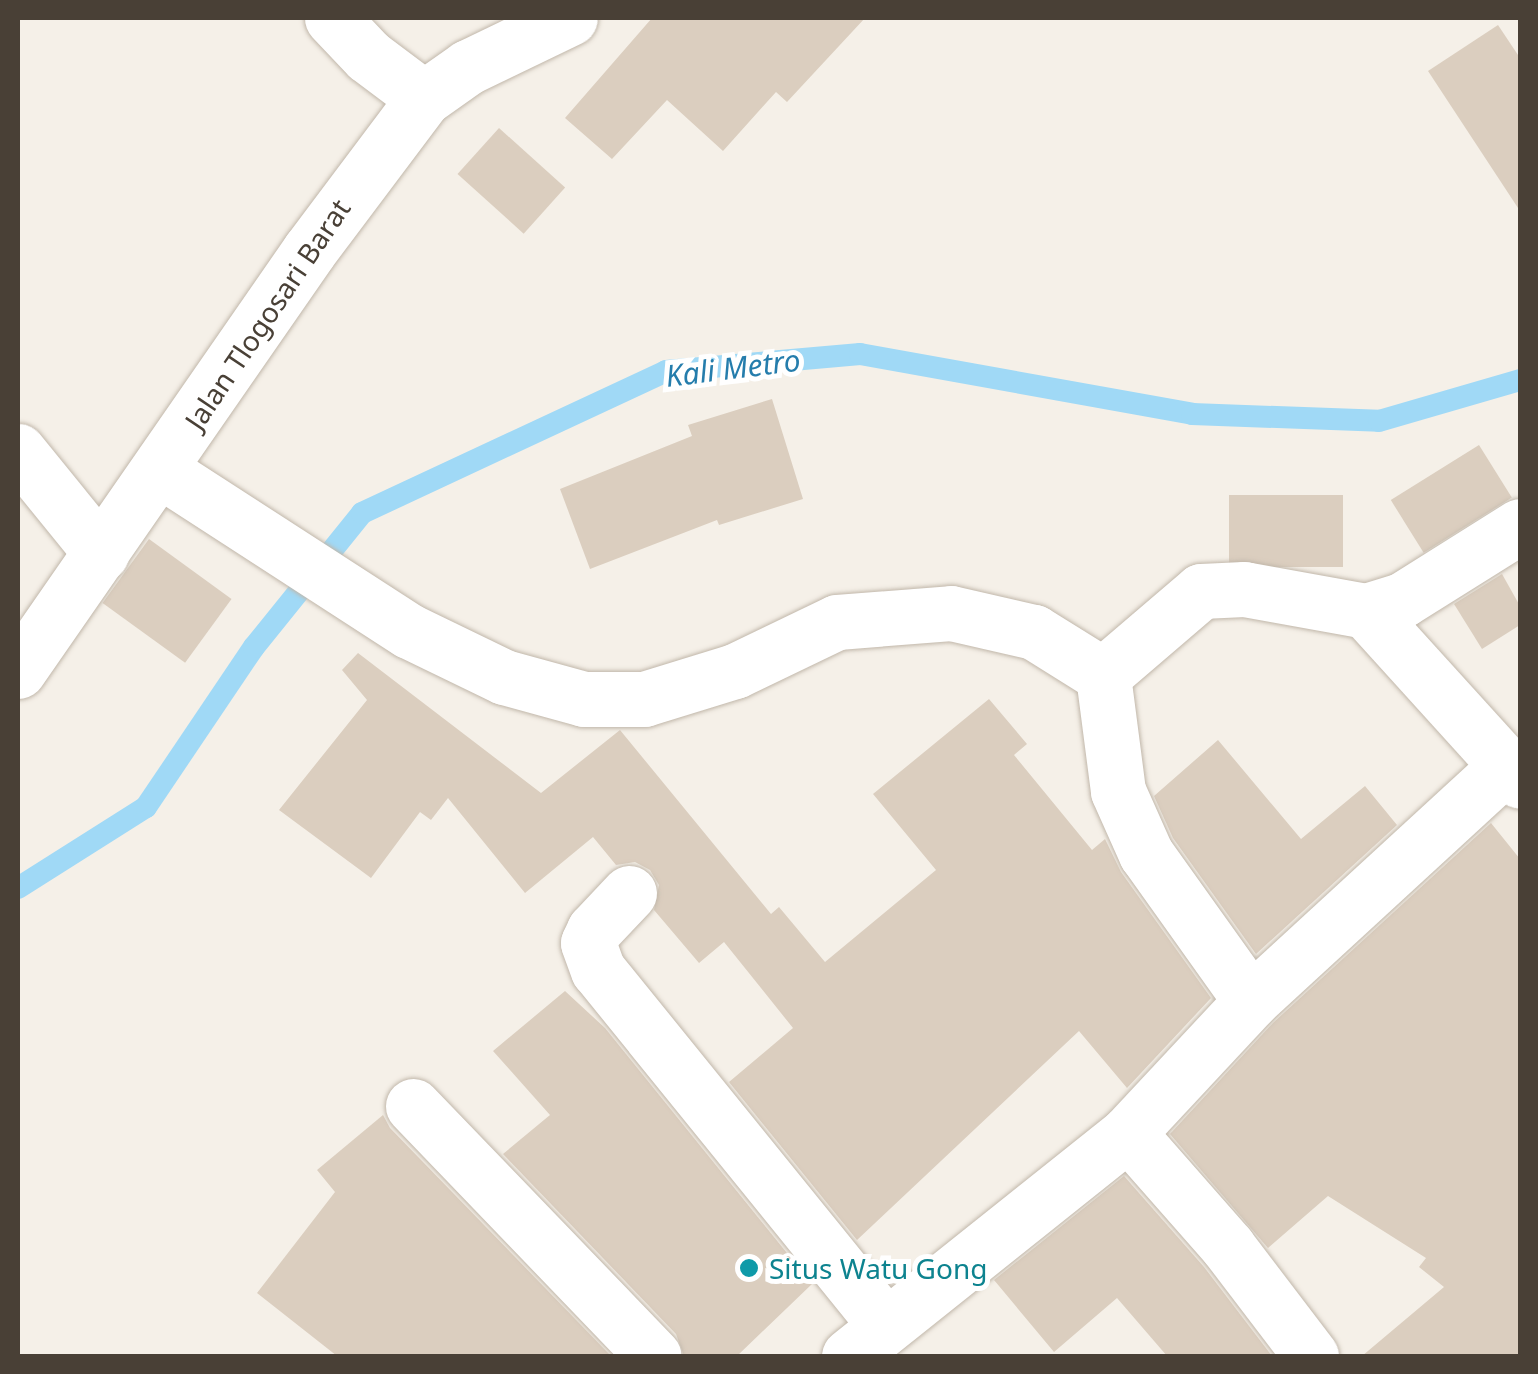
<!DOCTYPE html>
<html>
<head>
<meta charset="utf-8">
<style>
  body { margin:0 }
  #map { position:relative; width:1538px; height:1374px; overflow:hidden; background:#f5f0e8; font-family:"Noto Sans",sans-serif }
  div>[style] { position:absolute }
  .stream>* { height:22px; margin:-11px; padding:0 11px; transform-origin:11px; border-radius:11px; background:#a0d9f6 }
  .building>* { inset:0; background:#dbcebf; transform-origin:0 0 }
  .roads { filter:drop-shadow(0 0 2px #c1b7aa) drop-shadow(0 0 2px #c1b7aa) }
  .street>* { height:55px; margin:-27.5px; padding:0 27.5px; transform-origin:27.5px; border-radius:27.5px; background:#fff }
  .dots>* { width:28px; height:28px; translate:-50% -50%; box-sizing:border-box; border:5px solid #fff; border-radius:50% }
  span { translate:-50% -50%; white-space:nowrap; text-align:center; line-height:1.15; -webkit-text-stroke:10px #fff; paint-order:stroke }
  .street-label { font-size:28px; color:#494036 }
  .culture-label { font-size:28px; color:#0d838f }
  .left { translate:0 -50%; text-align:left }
  .water-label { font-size:30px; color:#257dac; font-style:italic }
  .frame { position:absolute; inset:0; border:20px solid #494036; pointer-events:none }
</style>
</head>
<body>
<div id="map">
  <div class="stream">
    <div style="left:18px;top:888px;width:151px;rotate:-32.3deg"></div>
    <div style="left:146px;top:807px;width:193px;rotate:-56deg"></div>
    <div style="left:254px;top:647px;width:172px;rotate:-51.1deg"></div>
    <div style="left:362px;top:513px;width:336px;rotate:-25deg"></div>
    <div style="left:666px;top:371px;width:195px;rotate:-5deg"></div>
    <div style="left:860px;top:354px;width:337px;rotate:10.2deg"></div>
    <div style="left:1192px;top:414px;width:187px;rotate:2.1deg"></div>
    <div style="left:1379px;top:421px;width:147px;rotate:-16.2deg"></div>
  </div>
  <div class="building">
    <div style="clip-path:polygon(652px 18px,865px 18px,787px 102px,776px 92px,723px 151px,667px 100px,612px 159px,565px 118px)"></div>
    <div style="clip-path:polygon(1498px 25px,1520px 58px,1520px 211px,1428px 71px)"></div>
    <div style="left:499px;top:128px;width:89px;height:62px;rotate:42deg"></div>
    <div style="clip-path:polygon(772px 399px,803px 499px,719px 525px,717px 520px,590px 569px,560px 489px,692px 436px,688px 425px)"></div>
    <div style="left:1479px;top:445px;width:62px;height:104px;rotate:58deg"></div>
    <div style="left:1343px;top:495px;width:72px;height:114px;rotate:90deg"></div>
    <div style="left:149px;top:539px;width:102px;height:79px;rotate:36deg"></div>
    <div style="clip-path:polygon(1502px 574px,1520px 606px,1520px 625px,1482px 649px,1454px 604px)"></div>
    <div style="clip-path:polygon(358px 653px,541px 793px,620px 730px,771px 914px,779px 907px,825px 962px,936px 870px,873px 794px,989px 699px,1027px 744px,1014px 755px,1092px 850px,1105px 839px,1121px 872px,1211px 998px,1127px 1088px,1079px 1031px,857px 1240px,729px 1082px,793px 1028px,724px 942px,699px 963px,654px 910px,659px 885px,650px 870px,635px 862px,616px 865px,593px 837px,525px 893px,448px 798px,431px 820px,420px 812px,371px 878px,279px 810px,367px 700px,342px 670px)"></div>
    <div style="clip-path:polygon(1218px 740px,1301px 839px,1365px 786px,1397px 825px,1256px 954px,1173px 838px,1154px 796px)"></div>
    <div style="clip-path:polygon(1491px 823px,1520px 859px,1520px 1356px,1362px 1356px,1444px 1287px,1419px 1267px,1426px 1258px,1328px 1196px,1268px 1248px,1170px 1134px,1273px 1023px)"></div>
    <div style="clip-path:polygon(565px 991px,605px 1028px,812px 1284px,737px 1356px,684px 1356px,676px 1334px,503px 1154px,550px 1115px,493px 1051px)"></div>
    <div style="clip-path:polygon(383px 1115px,390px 1128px,611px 1356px,337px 1356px,257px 1293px,335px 1192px,317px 1170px)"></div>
    <div style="clip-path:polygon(1124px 1176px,1204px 1267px,1272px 1356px,1167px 1356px,1117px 1298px,1054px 1352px,994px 1280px)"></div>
  </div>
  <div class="roads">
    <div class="street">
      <div style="left:332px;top:18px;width:52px;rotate:46.5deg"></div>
      <div style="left:368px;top:56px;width:70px;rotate:36.9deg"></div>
      <div style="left:18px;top:451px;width:132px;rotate:50.9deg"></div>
      <div style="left:160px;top:470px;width:297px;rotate:32.9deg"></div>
      <div style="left:409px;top:631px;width:106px;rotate:25.8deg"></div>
      <div style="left:504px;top:677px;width:83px;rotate:15.4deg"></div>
      <div style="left:584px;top:699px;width:60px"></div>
      <div style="left:644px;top:699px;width:95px;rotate:-17.1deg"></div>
      <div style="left:735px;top:671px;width:113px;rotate:-25.7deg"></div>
      <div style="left:837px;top:622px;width:114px;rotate:-4.5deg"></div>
      <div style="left:951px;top:613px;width:85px;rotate:12.9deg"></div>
      <div style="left:1034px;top:632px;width:81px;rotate:31.9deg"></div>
      <div style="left:1366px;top:611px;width:229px;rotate:47.8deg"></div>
      <div style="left:18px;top:671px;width:511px;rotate:-55.28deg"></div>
      <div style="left:309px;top:251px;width:191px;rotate:-53.1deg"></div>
      <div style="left:424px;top:98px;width:54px;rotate:-35.2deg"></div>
      <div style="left:468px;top:67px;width:113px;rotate:-25.7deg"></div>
      <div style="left:629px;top:893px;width:51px;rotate:133.4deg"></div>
      <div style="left:594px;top:930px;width:14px;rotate:115deg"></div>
      <div style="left:588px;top:943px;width:29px;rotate:70deg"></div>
      <div style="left:598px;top:970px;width:456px;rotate:51deg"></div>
      <div style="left:1251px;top:1001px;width:181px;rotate:-125.5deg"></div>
      <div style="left:1146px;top:854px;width:69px;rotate:-114deg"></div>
      <div style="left:1118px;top:791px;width:117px;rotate:-97.4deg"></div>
      <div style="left:1103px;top:675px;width:129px;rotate:-40.6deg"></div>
      <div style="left:1201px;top:591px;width:43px;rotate:-2.7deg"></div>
      <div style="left:1244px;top:589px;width:124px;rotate:10.2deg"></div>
      <div style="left:1366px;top:611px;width:38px;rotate:-17deg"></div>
      <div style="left:1402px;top:600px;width:139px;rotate:-32.1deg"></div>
      <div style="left:413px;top:1106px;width:347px;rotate:46.1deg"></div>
      <div style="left:1128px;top:1133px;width:152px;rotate:48.7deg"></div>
      <div style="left:1228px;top:1247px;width:137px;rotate:52.7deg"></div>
      <div style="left:849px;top:1356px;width:357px;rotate:-38.6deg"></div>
      <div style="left:1128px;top:1133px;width:180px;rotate:-47deg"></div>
      <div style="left:1251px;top:1001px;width:348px;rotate:-42.6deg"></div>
    </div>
  </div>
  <div class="dots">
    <div style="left:749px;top:1268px;background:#0f9aa8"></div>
  </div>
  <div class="street-label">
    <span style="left:267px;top:314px;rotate:-56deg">Jalan Tlogosari Barat</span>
  </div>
  <div class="culture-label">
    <span class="left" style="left:769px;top:1268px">Situs Watu Gong</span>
  </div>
  <div class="water-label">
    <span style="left:733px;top:368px;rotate:-7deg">Kali Metro</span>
  </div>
  <div class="frame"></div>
</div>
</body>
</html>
